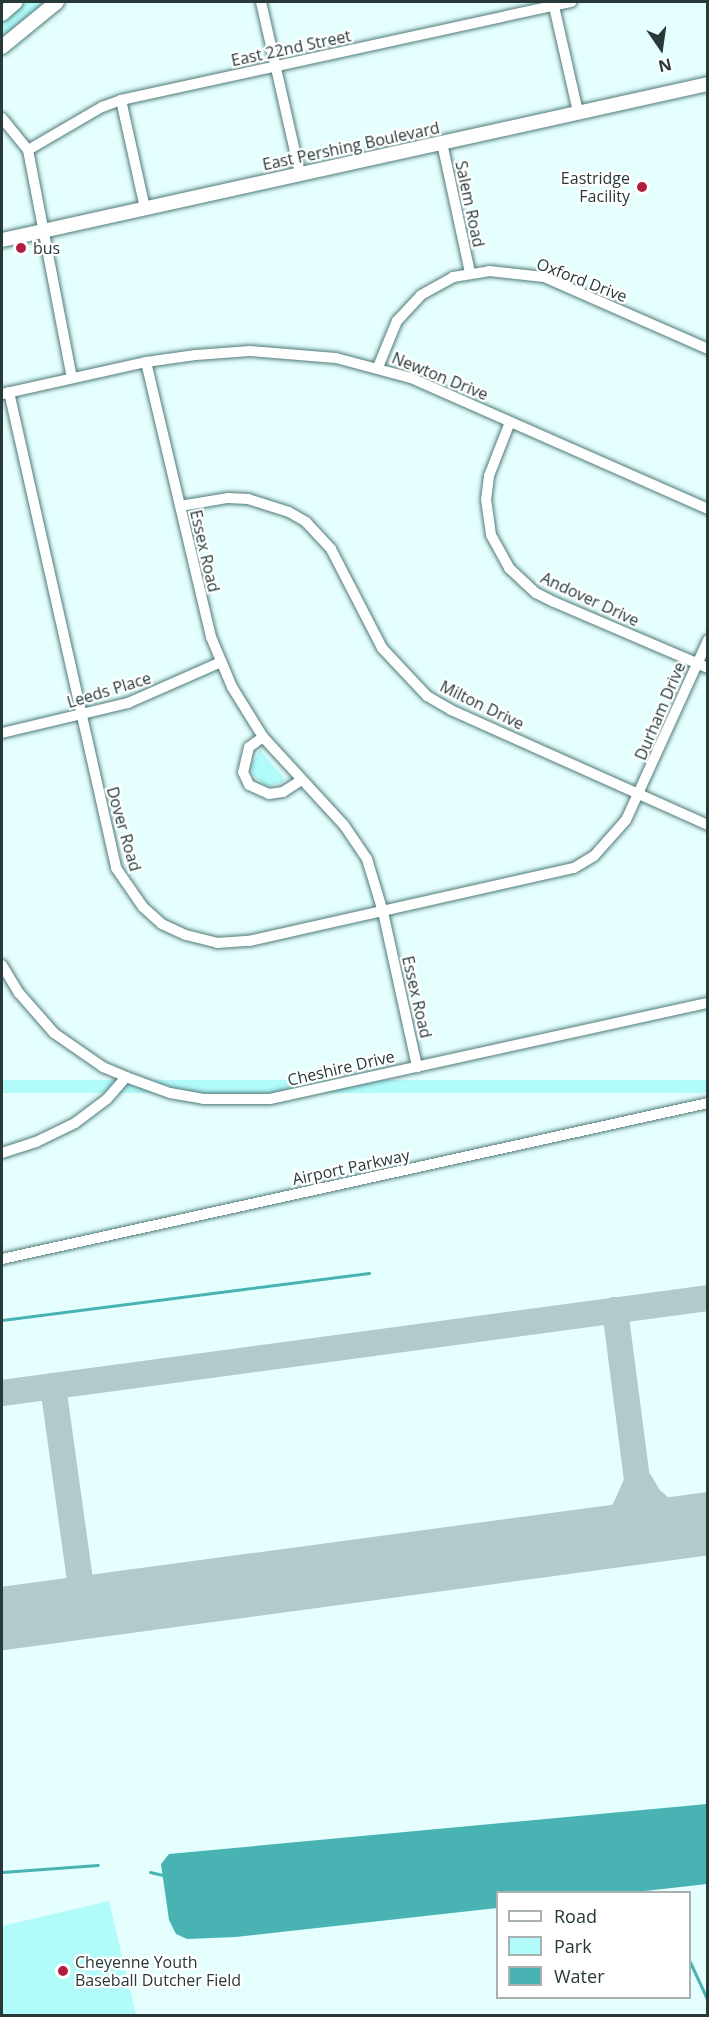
<!DOCTYPE html>
<html>
<head>
<meta charset="utf-8">
<style>
  body { margin:0 }
  #map { position:relative; width:709px; height:2017px; overflow:hidden; background:#e4fffe; font-family:"Open Sans",sans-serif }
  div>[style] { position:absolute }
  .green>* { inset:0; background:#b1fbfa; transform-origin:0 0 }
  .water>* { inset:0; background:#49b3b3 }
  .stream>* { height:3px; margin:-1.5px; padding:0 1.5px; transform-origin:1.5px; border-radius:1.5px; background:#49b3b3 }
  .taxiway>* { height:26px; margin:-13px; padding:0 13px; transform-origin:13px; border-radius:13px; background:#b2cac9 }
  .runway>* { height:63px; margin:-31.5px; padding:0 31.5px; transform-origin:31.5px; border-radius:31.5px; background:#b2cac9 }
  .roads { filter:drop-shadow(0 0 2px #507a79) drop-shadow(0 0 2px #507a79) }
  .minor>* { height:10px; margin:-5px; padding:0 5px; transform-origin:5px; border-radius:5px; background:#fff }
  .major>* { height:14px; margin:-7px; padding:0 7px; transform-origin:7px; border-radius:7px; background:#fff }
  .dots>* { width:16px; height:16px; translate:-50% -50%; box-sizing:border-box; border:3px solid #fff; border-radius:50% }
  span { translate:-50% -50%; white-space:nowrap; text-align:center; line-height:1.15; -webkit-text-stroke:4.5px #fff; paint-order:stroke }
  .street-label { font-size:16px; color:#273939 }
  .poi-label { font-size:16px; color:#273939 }
  .right { translate:-100% -50%; text-align:right }
  .left { translate:0 -50%; text-align:left }
  .frame { position:absolute; inset:0; border:3px solid #273939; pointer-events:none }
  .legend { position:absolute; left:496px; top:1891px; width:195px; height:108px; box-sizing:border-box; background:#fff; border:2px solid #a9b0b0; margin:0; padding:8px 10px; list-style:none; font-size:18px; color:#273939 }
  .legend li { display:flex; align-items:center; gap:12px; height:30px }
  .legend b { width:30px; border:2px solid #a9b0b0 }
  .north { position:absolute; left:631px; top:18px; width:60px; height:60px; -webkit-text-stroke:4px #fff; paint-order:stroke; rotate:167deg; font-size:16px; font-weight:700; line-height:24px; text-align:center; color:#273939 }
  .north::after { content:''; display:block; margin:auto; width:21px; height:27px; background:#273939; clip-path:polygon(50% 0,100% 100%,50% 72%,0 100%) }
</style>
</head>
<body>
<div id="map">
  <div class="green">
    <div style="clip-path:polygon(27px 2px,48px 2px,2px 39px,2px 22px)"></div>
    <div style="clip-path:polygon(260px 750px,285px 779px,281px 783px,266px 786px,254px 776px,251px 766px)"></div>
    <div style="left:707px;top:1080px;width:13px;height:722px;rotate:90deg"></div>
    <div style="clip-path:polygon(109px 1901px,136px 2015px,2px 2015px,2px 1926px)"></div>
  </div>
  <div class="water">
    <div style="clip-path:polygon(707px 1804px,707px 1884px,636px 1892px,498px 1892px,497px 1908px,236px 1937px,187px 1939px,176px 1934px,169px 1920px,161px 1864px,169px 1854px)"></div>
  </div>
  <div class="stream">
    <div style="left:2px;top:1320px;width:370px;rotate:-7.3deg"></div>
    <div style="left:2px;top:1872px;width:96px;rotate:-4.2deg"></div>
    <div style="left:150px;top:1872px;width:13px;rotate:13deg"></div>
    <div style="left:690px;top:1962px;width:43px;rotate:65.2deg"></div>
  </div>
  <div class="taxiway">
    <div style="left:615px;top:1310px;width:224px;rotate:82.6deg"></div>
    <div style="left:53px;top:1386px;width:203px;rotate:82.1deg"></div>
    <div style="left:81px;top:1587px;width:22px;rotate:47deg"></div>
    <div style="left:96px;top:1603px;width:19px"></div>
    <div style="left:2px;top:1393px;width:712px;rotate:-7.66deg"></div>
    <div style="left:640px;top:1482px;width:20px;rotate:60deg"></div>
    <div style="left:650px;top:1499px;width:23px;rotate:40deg"></div>
    <div style="left:668px;top:1514px;width:41px;rotate:12.7deg"></div>
    <div style="left:583px;top:1540px;width:44px;rotate:-30.1deg"></div>
    <div style="left:621px;top:1518px;width:39px;rotate:-66deg"></div>
  </div>
  <div class="runway">
    <div style="left:2px;top:1618px;width:712px;rotate:-7.66deg"></div>
  </div>
  <div class="roads">
    <div class="minor">
      <div style="left:261px;top:2px;width:176px;rotate:77.2deg"></div>
      <div style="left:553px;top:2px;width:113px;rotate:77.2deg"></div>
      <div style="left:121px;top:100px;width:111px;rotate:77.5deg"></div>
      <div style="left:2px;top:118px;width:41px;rotate:50.9deg"></div>
      <div style="left:28px;top:150px;width:232px;rotate:79.1deg"></div>
      <div style="left:442px;top:143px;width:132px;rotate:77.8deg"></div>
      <div style="left:28px;top:150px;width:86px;rotate:-30.2deg"></div>
      <div style="left:102px;top:107px;width:20px;rotate:-20deg"></div>
      <div style="left:121px;top:100px;width:461px;rotate:-12.3deg"></div>
      <div style="left:146px;top:362px;width:283px;rotate:76.7deg"></div>
      <div style="left:211px;top:637px;width:54px;rotate:67.2deg"></div>
      <div style="left:232px;top:687px;width:59px;rotate:58.2deg"></div>
      <div style="left:263px;top:737px;width:17px;rotate:144deg"></div>
      <div style="left:249px;top:747px;width:26px;rotate:103deg"></div>
      <div style="left:243px;top:772px;width:14px;rotate:65deg"></div>
      <div style="left:249px;top:785px;width:22px;rotate:24deg"></div>
      <div style="left:269px;top:794px;width:14px;rotate:-8deg"></div>
      <div style="left:283px;top:792px;width:20px;rotate:-33deg"></div>
      <div style="left:378px;top:367px;width:50px;rotate:-67.6deg"></div>
      <div style="left:397px;top:321px;width:35px;rotate:-47deg"></div>
      <div style="left:421px;top:295px;width:37px;rotate:-29deg"></div>
      <div style="left:453px;top:277px;width:36px;rotate:-9deg"></div>
      <div style="left:489px;top:271px;width:55px;rotate:6.2deg"></div>
      <div style="left:544px;top:277px;width:179px;rotate:23.7deg"></div>
      <div style="left:9px;top:392px;width:488px;rotate:77.3deg"></div>
      <div style="left:116px;top:868px;width:47px;rotate:55.3deg"></div>
      <div style="left:143px;top:907px;width:25px;rotate:42deg"></div>
      <div style="left:162px;top:924px;width:26px;rotate:25deg"></div>
      <div style="left:186px;top:935px;width:32px;rotate:14deg"></div>
      <div style="left:217px;top:943px;width:32px;rotate:-4deg"></div>
      <div style="left:249px;top:941px;width:333px;rotate:-12.7deg"></div>
      <div style="left:574px;top:868px;width:23px;rotate:-31deg"></div>
      <div style="left:594px;top:856px;width:48px;rotate:-48.4deg"></div>
      <div style="left:626px;top:820px;width:198px;rotate:-65.5deg"></div>
      <div style="left:2px;top:394px;width:148px;rotate:-12.5deg"></div>
      <div style="left:146px;top:362px;width:50px;rotate:-8deg"></div>
      <div style="left:196px;top:355px;width:54px;rotate:-4.2deg"></div>
      <div style="left:250px;top:351px;width:86px;rotate:4.7deg"></div>
      <div style="left:336px;top:358px;width:78px;rotate:14.9deg"></div>
      <div style="left:411px;top:378px;width:325px;rotate:23.8deg"></div>
      <div style="left:510px;top:422px;width:58px;rotate:111.3deg"></div>
      <div style="left:489px;top:476px;width:23px;rotate:97deg"></div>
      <div style="left:486px;top:499px;width:36px;rotate:82deg"></div>
      <div style="left:491px;top:535px;width:38px;rotate:61deg"></div>
      <div style="left:509px;top:568px;width:37px;rotate:43deg"></div>
      <div style="left:536px;top:593px;width:20px;rotate:27deg"></div>
      <div style="left:554px;top:602px;width:168px;rotate:23.2deg"></div>
      <div style="left:180px;top:506px;width:49px;rotate:-9.5deg"></div>
      <div style="left:228px;top:498px;width:20px;rotate:3deg"></div>
      <div style="left:248px;top:499px;width:43px;rotate:17.6deg"></div>
      <div style="left:289px;top:512px;width:20px;rotate:30deg"></div>
      <div style="left:306px;top:522px;width:37px;rotate:47deg"></div>
      <div style="left:331px;top:549px;width:111px;rotate:62.7deg"></div>
      <div style="left:382px;top:648px;width:66px;rotate:46.8deg"></div>
      <div style="left:427px;top:696px;width:28px;rotate:30deg"></div>
      <div style="left:451px;top:710px;width:282px;rotate:24.1deg"></div>
      <div style="left:2px;top:733px;width:130px;rotate:-13.4deg"></div>
      <div style="left:128px;top:703px;width:102px;rotate:-23.8deg"></div>
      <div style="left:263px;top:737px;width:120px;rotate:47.4deg"></div>
      <div style="left:344px;top:825px;width:41px;rotate:55.9deg"></div>
      <div style="left:367px;top:859px;width:55px;rotate:73.2deg"></div>
      <div style="left:383px;top:912px;width:159px;rotate:77.6deg"></div>
      <div style="left:2px;top:965px;width:33px;rotate:59deg"></div>
      <div style="left:19px;top:993px;width:53px;rotate:48.8deg"></div>
      <div style="left:54px;top:1033px;width:60px;rotate:34.8deg"></div>
      <div style="left:103px;top:1067px;width:25px;rotate:23deg"></div>
      <div style="left:2px;top:1153px;width:36px;rotate:-18deg"></div>
      <div style="left:36px;top:1142px;width:43px;rotate:-26deg"></div>
      <div style="left:75px;top:1123px;width:40px;rotate:-37deg"></div>
      <div style="left:107px;top:1099px;width:29px;rotate:-49deg"></div>
      <div style="left:126px;top:1077px;width:47px;rotate:20deg"></div>
      <div style="left:170px;top:1093px;width:34px;rotate:10deg"></div>
      <div style="left:203px;top:1099px;width:67px"></div>
      <div style="left:270px;top:1099px;width:448px;rotate:-12.4deg"></div>
      <div style="left:2px;top:1259px;width:723px;rotate:-12.46deg"></div>
    </div>
    <div class="major">
      <div style="left:2px;top:14px;width:18px;rotate:-41deg"></div>
      <div style="left:2px;top:47px;width:71px;rotate:-39.3deg"></div>
      <div style="left:2px;top:240px;width:723px;rotate:-12.46deg"></div>
    </div>
  </div>
  <div class="dots">
    <div style="left:642px;top:187px;background:#b11e40"></div>
    <div style="left:21px;top:248px;background:#b11e40"></div>
    <div style="left:63px;top:1971px;background:#b11e40"></div>
  </div>
  <div class="street-label">
    <span style="left:291px;top:48px;rotate:-12deg">East 22nd Street</span>
    <span style="left:351px;top:146px;rotate:-12deg">East Pershing Boulevard</span>
    <span style="left:470px;top:204px;rotate:78deg">Salem Road</span>
    <span style="left:582px;top:280px;rotate:21deg">Oxford Drive</span>
    <span style="left:440px;top:376px;rotate:22deg">Newton Drive</span>
    <span style="left:205px;top:551px;rotate:77deg">Essex Road</span>
    <span style="left:590px;top:599px;rotate:25deg">Andover Drive</span>
    <span style="left:109px;top:690px;rotate:-17deg">Leeds Place</span>
    <span style="left:482px;top:705px;rotate:26deg">Milton Drive</span>
    <span style="left:660px;top:711px;rotate:-67deg">Durham Drive</span>
    <span style="left:124px;top:829px;rotate:74deg">Dover Road</span>
    <span style="left:417px;top:997px;rotate:77deg">Essex Road</span>
    <span style="left:341px;top:1068px;rotate:-13deg">Cheshire Drive</span>
    <span style="left:351px;top:1167px;rotate:-12deg">Airport Parkway</span>
  </div>
  <div class="poi-label">
    <span class="right" style="left:630px;top:187px">Eastridge<br>Facility</span>
    <span class="left" style="left:33px;top:248px">bus</span>
    <span class="left" style="left:75px;top:1971px">Cheyenne Youth<br>Baseball Dutcher Field</span>
  </div>
  <div class="frame"></div>
  <ul class="legend">
  <li><b style="height:8px;background:#fff"></b>Road</li>
  <li><b style="height:16px;background:#b1fbfa"></b>Park</li>
  <li><b style="height:16px;background:#49b3b3"></b>Water</li>
  </ul>
  <div class="north">N</div>
</div>
</body>
</html>
